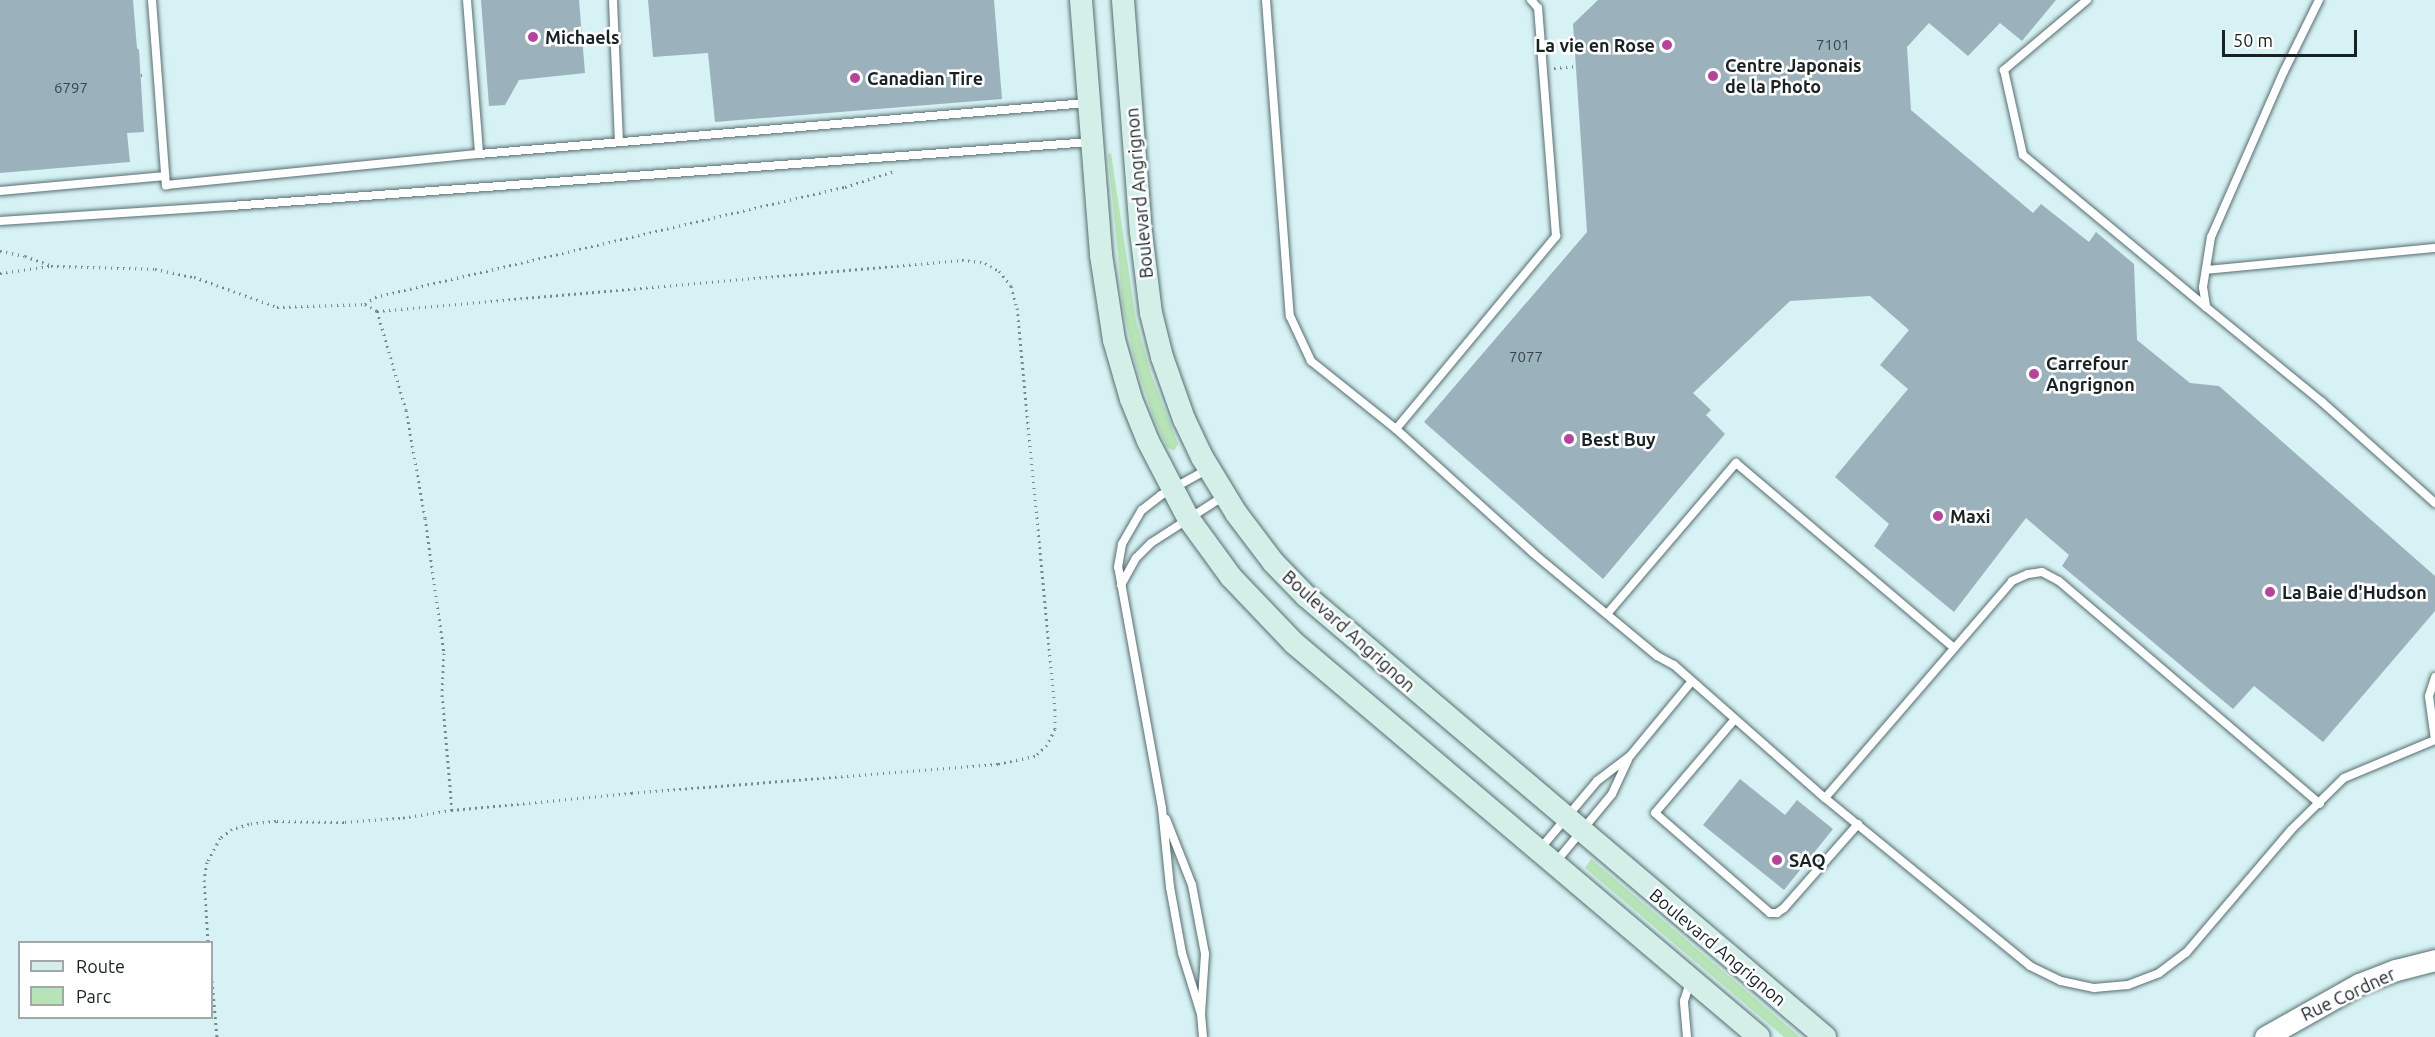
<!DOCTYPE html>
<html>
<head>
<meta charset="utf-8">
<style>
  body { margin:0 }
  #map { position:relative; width:2435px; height:1037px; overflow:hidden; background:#d7f2f4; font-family:Ubuntu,sans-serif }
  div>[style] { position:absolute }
  .green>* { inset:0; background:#b6e4b7 }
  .building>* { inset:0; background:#9bb2bc }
  .path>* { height:3px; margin-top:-1.5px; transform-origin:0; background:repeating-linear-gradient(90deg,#77898b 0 1.5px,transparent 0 6px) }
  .roads { filter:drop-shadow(0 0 2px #566e70) drop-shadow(0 0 2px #566e70) }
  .service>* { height:8px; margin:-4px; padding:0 4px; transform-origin:4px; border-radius:4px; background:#fff }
  .tertiary>* { height:21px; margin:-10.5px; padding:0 10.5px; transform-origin:10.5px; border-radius:10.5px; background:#fff }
  .secondary>* { height:22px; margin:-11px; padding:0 11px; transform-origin:11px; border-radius:11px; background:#d4efe7 }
  .dots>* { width:16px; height:16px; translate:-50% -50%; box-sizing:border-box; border:3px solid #fff; border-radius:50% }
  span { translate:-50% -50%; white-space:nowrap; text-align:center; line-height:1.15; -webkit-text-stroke:5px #fff; paint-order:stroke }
  .number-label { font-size:15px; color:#394649 }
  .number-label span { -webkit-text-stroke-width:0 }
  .poi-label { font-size:18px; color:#182223; font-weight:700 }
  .left { translate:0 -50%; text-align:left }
  .right { translate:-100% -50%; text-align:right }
  .street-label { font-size:18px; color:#182223 }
  .legend { position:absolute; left:18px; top:941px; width:195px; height:78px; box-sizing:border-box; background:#fff; border:2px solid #a3a7a7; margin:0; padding:8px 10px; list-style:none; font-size:18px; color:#182223 }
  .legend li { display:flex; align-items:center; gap:12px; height:30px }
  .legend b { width:30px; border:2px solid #a3a7a7 }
  .scale { position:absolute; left:2222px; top:30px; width:135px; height:27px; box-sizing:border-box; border:3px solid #182223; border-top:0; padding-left:8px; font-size:18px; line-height:21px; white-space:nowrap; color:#182223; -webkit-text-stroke:4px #fff; paint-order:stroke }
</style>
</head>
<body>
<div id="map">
  <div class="green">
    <div style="clip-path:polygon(1111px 153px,1136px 320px,1151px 374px,1178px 444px,1174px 451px,1167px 447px,1153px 416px,1134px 358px,1123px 308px,1108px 154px)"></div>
    <div style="clip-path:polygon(1591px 859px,1744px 989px,1800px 1037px,1784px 1037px,1585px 868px)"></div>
  </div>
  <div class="building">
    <div style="clip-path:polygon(0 0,133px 0,137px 48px,139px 50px,144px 132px,127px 133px,130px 162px,0 173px)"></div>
    <div style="clip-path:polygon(481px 0,579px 0,585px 73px,519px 80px,505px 105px,489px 106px)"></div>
    <div style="clip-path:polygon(648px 0,994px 0,1002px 99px,715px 122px,708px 53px,653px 57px)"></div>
    <div style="clip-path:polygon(1598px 0,2056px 0,2022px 41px,2000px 23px,1968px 56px,1929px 23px,1907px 47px,1911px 110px,2033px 213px,2041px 204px,2089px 242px,2096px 232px,2134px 264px,2137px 340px,2190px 383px,2219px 386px,2435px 576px,2435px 611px,2323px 742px,2254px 686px,2233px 709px,2062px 566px,2069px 555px,2026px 518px,1954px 612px,1874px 546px,1889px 524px,1835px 477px,1908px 389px,1880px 365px,1909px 330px,1870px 296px,1790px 301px,1693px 393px,1711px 410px,1706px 415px,1725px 434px,1603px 579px,1424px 422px,1587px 232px,1573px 24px)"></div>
    <div style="clip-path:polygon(1740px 779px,1785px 815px,1797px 800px,1833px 829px,1784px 890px,1703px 825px)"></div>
  </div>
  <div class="path">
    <div style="left:1554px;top:68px;width:22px;rotate:-5deg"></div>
    <div style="left:141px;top:75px;width:1px"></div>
    <div style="left:0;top:251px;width:25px;rotate:11deg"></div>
    <div style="left:25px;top:256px;width:27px;rotate:20deg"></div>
    <div style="left:0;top:273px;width:51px;rotate:-7.8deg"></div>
    <div style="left:51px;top:266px;width:104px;rotate:1.7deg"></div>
    <div style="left:155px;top:269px;width:40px;rotate:12deg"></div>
    <div style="left:194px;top:277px;width:88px;rotate:19.9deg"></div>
    <div style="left:277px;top:307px;width:88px;rotate:-2deg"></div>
    <div style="left:365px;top:304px;width:14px;rotate:30deg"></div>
    <div style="left:377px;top:311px;width:587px;rotate:-4.98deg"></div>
    <div style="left:962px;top:260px;width:23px;rotate:7deg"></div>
    <div style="left:985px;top:263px;width:16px;rotate:30deg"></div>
    <div style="left:999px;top:271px;width:19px;rotate:51deg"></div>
    <div style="left:1011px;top:286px;width:23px;rotate:75deg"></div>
    <div style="left:1017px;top:308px;width:403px;rotate:84.6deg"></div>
    <div style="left:1055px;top:709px;width:20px;rotate:90deg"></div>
    <div style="left:1055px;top:729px;width:18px;rotate:117deg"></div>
    <div style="left:1047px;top:745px;width:16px;rotate:137deg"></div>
    <div style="left:1035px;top:756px;width:38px;rotate:168deg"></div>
    <div style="left:998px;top:764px;width:367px;rotate:175.5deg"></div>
    <div style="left:632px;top:793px;width:181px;rotate:174.6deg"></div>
    <div style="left:452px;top:810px;width:53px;rotate:171.3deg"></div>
    <div style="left:400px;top:818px;width:56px;rotate:175.9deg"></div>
    <div style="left:344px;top:822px;width:68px;rotate:-179.2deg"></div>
    <div style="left:276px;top:821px;width:27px;rotate:174deg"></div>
    <div style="left:249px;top:824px;width:18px;rotate:164deg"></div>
    <div style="left:232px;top:829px;width:15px;rotate:143deg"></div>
    <div style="left:220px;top:838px;width:27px;rotate:118deg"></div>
    <div style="left:207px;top:862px;width:18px;rotate:99deg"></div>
    <div style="left:204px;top:880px;width:62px;rotate:86.3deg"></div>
    <div style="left:365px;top:304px;width:12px;rotate:-35deg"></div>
    <div style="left:375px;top:297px;width:483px;rotate:-13.2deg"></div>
    <div style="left:845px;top:187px;width:52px;rotate:-18.1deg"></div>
    <div style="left:377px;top:311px;width:103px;rotate:73.7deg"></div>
    <div style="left:406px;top:410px;width:110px;rotate:80deg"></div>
    <div style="left:425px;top:518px;width:136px;rotate:82deg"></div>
    <div style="left:444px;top:653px;width:42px;rotate:92.7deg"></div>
    <div style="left:442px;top:695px;width:115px;rotate:85deg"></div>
    <div style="left:212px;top:981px;width:56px;rotate:84.9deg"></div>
  </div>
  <div class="roads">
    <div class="service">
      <div style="left:152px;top:0;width:186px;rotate:85.7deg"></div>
      <div style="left:166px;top:185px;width:315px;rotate:-5.7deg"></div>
      <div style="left:479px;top:154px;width:609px;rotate:-4.8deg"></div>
      <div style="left:467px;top:0;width:154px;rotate:85.5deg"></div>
      <div style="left:613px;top:0;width:142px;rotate:87.6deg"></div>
      <div style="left:1266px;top:0;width:317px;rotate:85.7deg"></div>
      <div style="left:1290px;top:316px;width:50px;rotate:65deg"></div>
      <div style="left:1311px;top:361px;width:109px;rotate:38.7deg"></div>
      <div style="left:1396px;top:429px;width:185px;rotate:42.1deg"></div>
      <div style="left:1533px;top:553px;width:161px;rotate:39.7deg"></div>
      <div style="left:1657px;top:656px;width:19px;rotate:28deg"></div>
      <div style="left:1674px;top:665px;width:201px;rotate:41.4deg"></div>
      <div style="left:1825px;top:798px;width:265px;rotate:39.3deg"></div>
      <div style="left:2030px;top:966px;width:34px;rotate:26deg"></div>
      <div style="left:2061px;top:981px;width:34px;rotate:12deg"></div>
      <div style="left:2094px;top:988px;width:34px;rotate:-5deg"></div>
      <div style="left:2128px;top:985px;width:33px;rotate:-21deg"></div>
      <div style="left:2159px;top:973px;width:34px;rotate:-37deg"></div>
      <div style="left:2186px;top:953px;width:162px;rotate:-49.5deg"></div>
      <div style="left:2291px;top:830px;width:74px;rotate:-44.5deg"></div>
      <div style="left:2344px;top:778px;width:99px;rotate:-22.7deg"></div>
      <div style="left:2087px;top:0;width:109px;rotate:139.9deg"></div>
      <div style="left:2004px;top:70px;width:87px;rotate:77.4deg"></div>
      <div style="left:2023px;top:155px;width:238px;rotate:39.7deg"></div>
      <div style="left:2319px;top:0;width:79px;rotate:116.2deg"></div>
      <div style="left:2284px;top:71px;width:181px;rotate:113.7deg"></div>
      <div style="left:2211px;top:237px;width:51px;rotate:99.1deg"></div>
      <div style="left:2203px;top:287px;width:20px;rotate:81deg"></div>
      <div style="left:2206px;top:307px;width:150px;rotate:39.3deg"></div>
      <div style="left:2322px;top:402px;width:152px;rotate:41.8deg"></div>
      <div style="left:0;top:191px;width:166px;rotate:-5.2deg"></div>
      <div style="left:0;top:221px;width:231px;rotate:-3.7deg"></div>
      <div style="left:231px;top:206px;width:862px;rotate:-4.26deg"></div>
      <div style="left:2206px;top:270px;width:230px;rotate:-5.5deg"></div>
      <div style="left:1396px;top:429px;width:251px;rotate:-50.3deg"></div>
      <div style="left:1556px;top:236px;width:229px;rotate:-94.5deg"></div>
      <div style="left:1538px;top:8px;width:11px;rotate:-131deg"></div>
      <div style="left:1121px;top:585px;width:31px;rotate:-61deg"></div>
      <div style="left:1136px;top:558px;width:21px;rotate:-45deg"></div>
      <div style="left:1151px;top:543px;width:87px;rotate:-32.8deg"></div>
      <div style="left:1607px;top:614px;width:199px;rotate:-49.5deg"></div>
      <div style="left:1736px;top:463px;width:286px;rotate:40.3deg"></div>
      <div style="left:1735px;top:719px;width:123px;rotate:130.4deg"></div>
      <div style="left:1655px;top:813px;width:152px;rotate:41deg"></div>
      <div style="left:1770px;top:913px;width:7px"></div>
      <div style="left:1777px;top:913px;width:9px;rotate:-36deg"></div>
      <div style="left:1784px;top:908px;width:112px;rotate:-48.6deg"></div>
      <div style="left:2435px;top:740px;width:44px;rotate:-97.8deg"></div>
      <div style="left:2429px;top:696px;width:20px;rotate:-72deg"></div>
      <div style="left:1825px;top:798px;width:286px;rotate:-49.2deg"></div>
      <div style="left:2012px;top:581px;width:17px;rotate:-24deg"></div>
      <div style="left:2028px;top:574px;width:14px;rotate:-8deg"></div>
      <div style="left:2042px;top:572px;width:19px;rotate:28deg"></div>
      <div style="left:2059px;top:581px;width:343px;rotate:40.5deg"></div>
      <div style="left:1166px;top:819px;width:71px;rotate:68.5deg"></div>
      <div style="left:1192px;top:885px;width:70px;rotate:79.3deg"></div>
      <div style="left:1205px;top:954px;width:60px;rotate:93.8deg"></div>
      <div style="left:1201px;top:1014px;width:23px;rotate:85deg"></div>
      <div style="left:1540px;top:849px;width:89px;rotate:-50deg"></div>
      <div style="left:1597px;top:781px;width:41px;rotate:-37.1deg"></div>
      <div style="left:1630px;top:756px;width:97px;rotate:-50.4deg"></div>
      <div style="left:1555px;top:863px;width:89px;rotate:-50.4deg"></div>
      <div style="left:1612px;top:794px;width:38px;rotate:-65deg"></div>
      <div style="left:1201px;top:1014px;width:64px;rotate:-107.3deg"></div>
      <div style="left:1182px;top:953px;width:67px;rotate:-100.3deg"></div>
      <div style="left:1170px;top:887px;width:79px;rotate:-95.8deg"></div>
      <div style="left:1162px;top:808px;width:245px;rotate:-100.3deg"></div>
      <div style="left:1118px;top:567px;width:23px;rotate:-80deg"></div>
      <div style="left:1122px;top:544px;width:39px;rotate:-60deg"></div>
      <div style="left:1142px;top:510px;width:24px;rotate:-38deg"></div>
      <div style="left:1161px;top:495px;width:54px;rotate:-29deg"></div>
      <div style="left:1687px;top:1037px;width:36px;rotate:-95deg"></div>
      <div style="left:1684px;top:1001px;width:20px;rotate:-72deg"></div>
    </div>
    <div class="tertiary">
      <div style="left:2265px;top:1037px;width:108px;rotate:-29.4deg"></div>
      <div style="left:2359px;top:984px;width:40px;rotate:-21deg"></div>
      <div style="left:2396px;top:970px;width:40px;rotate:-14.4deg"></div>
    </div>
    <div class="secondary">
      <div style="left:1081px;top:0;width:256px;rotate:85.5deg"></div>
      <div style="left:1101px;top:255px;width:86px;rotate:81.3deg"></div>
      <div style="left:1114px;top:340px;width:61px;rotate:73.9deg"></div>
      <div style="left:1131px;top:399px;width:45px;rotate:68deg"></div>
      <div style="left:1148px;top:441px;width:87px;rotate:62.5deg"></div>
      <div style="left:1188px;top:518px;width:73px;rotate:53.9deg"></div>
      <div style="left:1231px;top:577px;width:91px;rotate:46.3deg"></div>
      <div style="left:1294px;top:643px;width:609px;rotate:40.28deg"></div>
      <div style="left:1123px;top:0;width:233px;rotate:85.6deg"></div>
      <div style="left:1141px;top:232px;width:82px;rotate:83deg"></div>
      <div style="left:1151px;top:313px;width:45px;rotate:76deg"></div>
      <div style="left:1162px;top:357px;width:66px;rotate:70.5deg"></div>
      <div style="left:1184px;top:419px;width:42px;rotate:64.7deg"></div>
      <div style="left:1202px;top:457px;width:66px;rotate:58.7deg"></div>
      <div style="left:1236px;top:513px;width:61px;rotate:52.9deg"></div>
      <div style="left:1273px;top:562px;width:47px;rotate:45.9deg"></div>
      <div style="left:1306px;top:596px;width:681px;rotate:40.35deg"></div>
    </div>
  </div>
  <div class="dots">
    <div style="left:533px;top:37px;background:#b7439d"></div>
    <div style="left:1667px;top:45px;background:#b7439d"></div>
    <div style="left:1713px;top:76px;background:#b7439d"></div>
    <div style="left:855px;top:78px;background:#b7439d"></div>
    <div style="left:2034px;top:374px;background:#b7439d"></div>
    <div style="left:1569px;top:439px;background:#b7439d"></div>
    <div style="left:1938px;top:516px;background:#b7439d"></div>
    <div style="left:2270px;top:592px;background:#b7439d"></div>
    <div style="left:1777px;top:860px;background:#b7439d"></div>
  </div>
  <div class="number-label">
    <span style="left:1833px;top:45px">7101</span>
    <span style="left:71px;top:88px">6797</span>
    <span style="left:1526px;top:357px">7077</span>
  </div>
  <div class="poi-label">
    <span class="left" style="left:545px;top:37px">Michaels</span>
    <span class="right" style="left:1655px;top:45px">La vie en Rose</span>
    <span class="left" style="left:1725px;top:76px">Centre Japonais<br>de la Photo</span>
    <span class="left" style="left:867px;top:78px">Canadian Tire</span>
    <span class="left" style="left:2046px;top:374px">Carrefour<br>Angrignon</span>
    <span class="left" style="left:1581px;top:439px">Best Buy</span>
    <span class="left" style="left:1950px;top:516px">Maxi</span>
    <span class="left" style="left:2282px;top:592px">La Baie d'Hudson</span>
    <span class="left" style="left:1789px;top:860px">SAQ</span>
  </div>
  <div class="street-label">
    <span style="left:1139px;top:193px;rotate:-95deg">Boulevard Angrignon</span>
    <span style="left:1349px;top:631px;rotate:42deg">Boulevard Angrignon</span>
    <span style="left:1718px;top:947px;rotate:40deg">Boulevard Angrignon</span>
    <span style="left:2348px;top:994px;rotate:-25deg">Rue Cordner</span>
  </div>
  <ul class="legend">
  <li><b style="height:8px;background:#d4efe7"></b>Route</li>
  <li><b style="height:16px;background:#b6e4b7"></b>Parc</li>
  </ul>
  <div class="scale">50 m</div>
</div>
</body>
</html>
